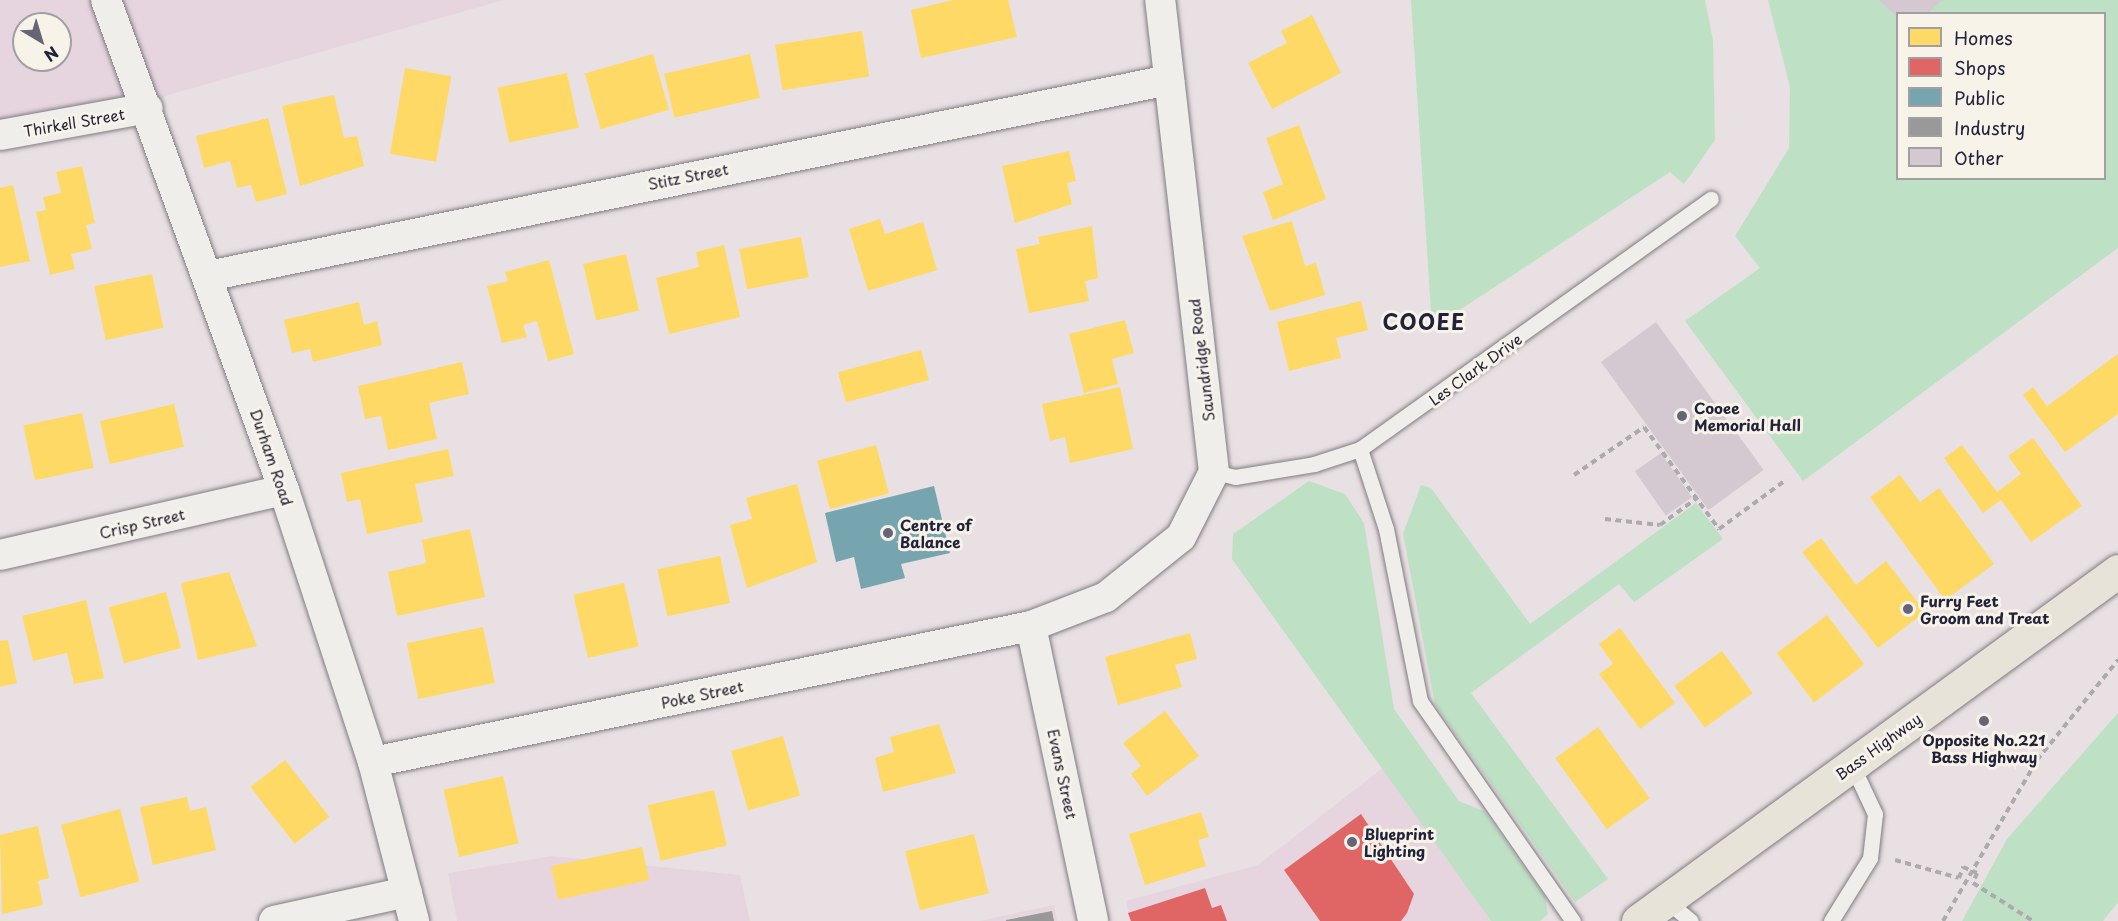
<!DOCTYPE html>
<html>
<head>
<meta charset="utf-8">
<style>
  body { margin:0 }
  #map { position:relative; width:2118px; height:921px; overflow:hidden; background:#e8e0e2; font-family:"Playpen Sans",sans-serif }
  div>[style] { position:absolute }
  .built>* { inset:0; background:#e6d5de }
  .green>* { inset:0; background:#bee1c5 }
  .homes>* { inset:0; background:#ffd966; transform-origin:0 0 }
  .shops>* { inset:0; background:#e06666 }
  .public>* { inset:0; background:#76a5af }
  .industry>* { inset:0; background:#999 }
  .building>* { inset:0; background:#d4c9d1; transform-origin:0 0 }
  .path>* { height:4px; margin-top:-2px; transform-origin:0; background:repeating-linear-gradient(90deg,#acaaac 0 6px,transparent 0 10.5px) }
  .roads { filter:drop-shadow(0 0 2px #807c82) drop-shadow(0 0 2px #807c82) }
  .lane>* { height:15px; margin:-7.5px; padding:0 7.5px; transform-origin:7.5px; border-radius:7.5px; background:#f0eeeb }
  .street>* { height:30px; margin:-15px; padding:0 15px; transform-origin:15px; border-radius:15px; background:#f0eeeb }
  .highway>* { height:33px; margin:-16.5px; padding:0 16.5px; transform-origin:16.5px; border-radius:16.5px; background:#e8e3d9 }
  .dots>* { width:16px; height:16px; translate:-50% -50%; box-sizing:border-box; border:3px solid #f7f3e8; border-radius:50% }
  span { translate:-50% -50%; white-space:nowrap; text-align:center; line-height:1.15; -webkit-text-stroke:6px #f7f3e8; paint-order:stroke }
  .street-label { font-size:15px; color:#22223b }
  .poi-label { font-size:15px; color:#22223b; font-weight:700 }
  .left { translate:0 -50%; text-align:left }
  .district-label { font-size:21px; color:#22223b; font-weight:700; letter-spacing:1.5px }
  .legend { position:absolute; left:1896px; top:12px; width:210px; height:168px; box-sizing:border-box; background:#f7f3e8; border:2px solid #a29fa3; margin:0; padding:8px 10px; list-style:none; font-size:18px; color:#22223b }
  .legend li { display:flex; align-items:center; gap:12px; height:30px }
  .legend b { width:30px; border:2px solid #a29fa3 }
  .north { position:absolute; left:12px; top:12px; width:60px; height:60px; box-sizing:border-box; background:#f7f3e8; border:2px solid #a29fa3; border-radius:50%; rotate:142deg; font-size:16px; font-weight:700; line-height:24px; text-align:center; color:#22223b }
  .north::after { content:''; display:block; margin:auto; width:21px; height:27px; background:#676475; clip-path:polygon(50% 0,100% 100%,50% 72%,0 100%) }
</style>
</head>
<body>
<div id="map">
  <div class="built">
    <div style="clip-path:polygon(evenodd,0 0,504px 0,168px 95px,148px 108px,0 135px,0 0,24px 24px,60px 24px,60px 60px,24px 60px,24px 24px)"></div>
    <div style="clip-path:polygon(1384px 767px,1491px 921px,1130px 921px,1126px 901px,1258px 865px)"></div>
    <div style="clip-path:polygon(552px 856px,740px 875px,750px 921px,457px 921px,448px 873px)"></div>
    <div style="clip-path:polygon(1054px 905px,1057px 921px,979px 921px)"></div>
  </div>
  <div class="green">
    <div style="clip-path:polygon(1411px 0,1705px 0,1713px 40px,1715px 140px,1684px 184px,1670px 172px,1432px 328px)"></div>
    <div style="clip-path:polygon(evenodd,1768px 0,2118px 0,2118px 248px,1803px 481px,1685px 321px,1760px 268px,1735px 236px,1789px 148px,1790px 87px,1768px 0,1898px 14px,2104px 14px,2104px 178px,1898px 178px,1898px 14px)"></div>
    <div style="clip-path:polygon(1309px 481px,1345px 494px,1364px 523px,1394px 709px,1459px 801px,1484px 811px,1545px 897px,1548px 914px,1540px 921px,1491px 921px,1232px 559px,1233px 534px)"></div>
    <div style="clip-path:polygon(1421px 485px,1431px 488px,1530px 624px,1696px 503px,1723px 539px,1634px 602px,1619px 584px,1471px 693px,1608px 879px,1575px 902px,1435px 704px,1403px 534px)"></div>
    <div style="clip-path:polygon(2118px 713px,2118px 902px,2103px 921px,1962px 921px,2007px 839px)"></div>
  </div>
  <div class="homes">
    <div style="clip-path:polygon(953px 0,1008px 0,1017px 37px,921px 58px,911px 10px)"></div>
    <div style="clip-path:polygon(1312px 15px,1341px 73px,1272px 109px,1248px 63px,1287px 43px,1281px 31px)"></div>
    <div style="left:862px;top:31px;width:46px;height:88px;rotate:81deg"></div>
    <div style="left:653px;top:54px;width:58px;height:71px;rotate:74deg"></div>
    <div style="left:750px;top:54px;width:45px;height:88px;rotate:77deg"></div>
    <div style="left:405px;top:68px;width:47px;height:87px;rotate:10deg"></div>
    <div style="left:567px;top:73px;width:56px;height:71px;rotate:78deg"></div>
    <div style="clip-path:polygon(334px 95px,344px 138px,357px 136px,364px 166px,300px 186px,282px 106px)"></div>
    <div style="clip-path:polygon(268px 118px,287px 194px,256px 202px,251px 185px,237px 188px,230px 161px,204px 168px,196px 136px)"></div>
    <div style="clip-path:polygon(1299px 125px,1326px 199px,1273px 220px,1263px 192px,1283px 184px,1266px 138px)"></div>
    <div style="clip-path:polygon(1069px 151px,1076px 181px,1067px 183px,1072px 204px,1015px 223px,1002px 166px)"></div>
    <div style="clip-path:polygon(82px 166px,95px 223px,86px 225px,92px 249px,71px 254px,75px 269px,50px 275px,36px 212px,46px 210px,43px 197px,61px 193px,56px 172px)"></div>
    <div style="clip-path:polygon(13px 185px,30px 261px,0 267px,0 188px)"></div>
    <div style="clip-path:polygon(880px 219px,885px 234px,923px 222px,937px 270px,868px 291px,849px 229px)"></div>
    <div style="clip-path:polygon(1292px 221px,1305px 266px,1316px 263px,1325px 295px,1270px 311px,1242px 236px)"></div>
    <div style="clip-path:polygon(1092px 226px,1098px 278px,1085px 281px,1089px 301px,1029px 313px,1016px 249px,1040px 244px,1038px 237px)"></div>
    <div style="left:801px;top:237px;width:41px;height:63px;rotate:79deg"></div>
    <div style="clip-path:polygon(724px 245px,740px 317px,669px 334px,656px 278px,699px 267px,696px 252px)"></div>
    <div style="left:626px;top:254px;width:58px;height:44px;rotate:77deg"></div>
    <div style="clip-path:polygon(549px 260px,574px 354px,548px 361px,537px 321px,523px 325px,527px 337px,502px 343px,487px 286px,508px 281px,505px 272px)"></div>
    <div style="left:152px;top:274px;width:55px;height:59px;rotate:78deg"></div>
    <div style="clip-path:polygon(1361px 301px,1368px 330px,1336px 338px,1341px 358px,1289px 371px,1277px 322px)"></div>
    <div style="clip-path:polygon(359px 302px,364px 325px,377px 321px,382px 345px,313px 362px,310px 349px,292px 353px,284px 320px)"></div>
    <div style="clip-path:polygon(1125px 320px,1134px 353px,1112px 359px,1118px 384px,1084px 393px,1069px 334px)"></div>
    <div style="left:921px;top:350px;width:31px;height:86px;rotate:75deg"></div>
    <div style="clip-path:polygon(2118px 354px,2118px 414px,2065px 452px,2023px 395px,2033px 387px,2047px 406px)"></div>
    <div style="clip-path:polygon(462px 362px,469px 394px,429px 403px,437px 439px,388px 450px,381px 416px,365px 419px,358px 386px)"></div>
    <div style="clip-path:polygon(1120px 387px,1133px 449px,1070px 463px,1065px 437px,1050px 441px,1042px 404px)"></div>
    <div style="left:174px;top:404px;width:44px;height:76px;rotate:77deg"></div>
    <div style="left:82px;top:413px;width:56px;height:60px;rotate:78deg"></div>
    <div style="clip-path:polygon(2033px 438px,2082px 506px,2031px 542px,2001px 500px,1983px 513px,1944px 458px,1962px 445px,1997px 492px,2021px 474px,2008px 456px)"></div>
    <div style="left:876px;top:445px;width:50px;height:61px;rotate:75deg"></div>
    <div style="clip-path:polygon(448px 449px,454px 476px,415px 484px,423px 522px,367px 534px,360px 499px,347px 502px,341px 473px)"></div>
    <div style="clip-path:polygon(1900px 475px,1920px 502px,1939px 488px,1994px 564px,1945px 600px,1870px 497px)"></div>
    <div style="clip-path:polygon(797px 484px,817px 562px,747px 588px,730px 525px,752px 519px,746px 498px)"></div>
    <div style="clip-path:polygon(470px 529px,485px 597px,397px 616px,388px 572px,426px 563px,422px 540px)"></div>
    <div style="clip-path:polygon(1821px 538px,1856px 585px,1886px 561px,1925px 612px,1878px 648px,1802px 552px)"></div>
    <div style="left:720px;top:556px;width:48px;height:64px;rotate:78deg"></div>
    <div style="clip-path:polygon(229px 572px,257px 646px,198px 660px,181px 583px)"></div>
    <div style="left:624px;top:583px;width:65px;height:52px;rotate:77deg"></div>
    <div style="left:166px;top:592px;width:58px;height:59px;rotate:75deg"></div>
    <div style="clip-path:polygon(86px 600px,104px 678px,74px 684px,67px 653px,33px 661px,22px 616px)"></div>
    <div style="left:1827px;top:615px;width:62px;height:63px;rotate:53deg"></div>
    <div style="left:483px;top:627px;width:57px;height:78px;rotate:78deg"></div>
    <div style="clip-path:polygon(1620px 628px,1675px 703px,1640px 729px,1599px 674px,1613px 664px,1599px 644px)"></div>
    <div style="clip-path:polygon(1190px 633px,1197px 659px,1175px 665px,1182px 687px,1118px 705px,1105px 657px)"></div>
    <div style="clip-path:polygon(8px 640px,17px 683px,0 687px,0 641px)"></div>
    <div style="left:1722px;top:651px;width:52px;height:59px;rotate:54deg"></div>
    <div style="clip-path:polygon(1165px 711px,1199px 756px,1147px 796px,1131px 774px,1141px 766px,1123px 743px)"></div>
    <div style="clip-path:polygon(939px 724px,956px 773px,883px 792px,875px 758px,894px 752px,890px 737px)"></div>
    <div style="left:1598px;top:727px;width:88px;height:53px;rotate:54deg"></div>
    <div style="left:783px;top:736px;width:62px;height:54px;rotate:74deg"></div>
    <div style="left:285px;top:760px;width:72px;height:44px;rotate:52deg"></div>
    <div style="left:503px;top:776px;width:69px;height:61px;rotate:77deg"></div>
    <div style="left:714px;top:790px;width:57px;height:68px;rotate:77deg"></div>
    <div style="clip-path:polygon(187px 797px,190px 811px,206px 807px,216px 850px,153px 865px,140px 807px)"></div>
    <div style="left:120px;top:809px;width:75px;height:61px;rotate:75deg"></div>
    <div style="clip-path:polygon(1201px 812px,1209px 837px,1198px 840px,1206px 866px,1145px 885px,1129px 834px)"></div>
    <div style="clip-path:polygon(38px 826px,49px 878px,38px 881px,43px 905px,2px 914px,0 835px)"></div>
    <div style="left:974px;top:834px;width:61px;height:71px;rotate:76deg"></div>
    <div style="left:642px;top:847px;width:34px;height:93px;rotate:78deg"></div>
  </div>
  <div class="shops">
    <div style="clip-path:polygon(1361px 814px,1414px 894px,1407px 913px,1401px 921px,1320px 921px,1284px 870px)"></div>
    <div style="clip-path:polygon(1205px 888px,1212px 908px,1221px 905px,1227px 921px,1131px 921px,1128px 913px)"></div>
  </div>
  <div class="public">
    <div style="clip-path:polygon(934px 486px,950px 553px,901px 564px,905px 578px,861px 589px,854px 557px,836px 562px,825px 513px)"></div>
  </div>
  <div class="industry">
    <div style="clip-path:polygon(1052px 911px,1054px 921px,1006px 921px,1006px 920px)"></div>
  </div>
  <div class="building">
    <div style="clip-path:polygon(1879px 0,1942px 0,1927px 14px,1898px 14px,1898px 18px)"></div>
    <div style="left:1656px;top:322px;width:183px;height:68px;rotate:54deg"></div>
    <div style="left:1661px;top:453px;width:54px;height:32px;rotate:55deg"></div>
  </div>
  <div class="path">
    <div style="left:1574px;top:475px;width:85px;rotate:-34.4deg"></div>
    <div style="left:1644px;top:427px;width:127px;rotate:53.7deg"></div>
    <div style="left:1719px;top:529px;width:84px;rotate:-36.3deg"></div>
    <div style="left:1605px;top:519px;width:55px;rotate:6.2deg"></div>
    <div style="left:1660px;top:525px;width:46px;rotate:-36.1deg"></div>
    <div style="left:1895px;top:860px;width:66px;rotate:15.7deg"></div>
    <div style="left:1959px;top:878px;width:12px;rotate:-70deg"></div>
    <div style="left:1963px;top:867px;width:15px;rotate:23deg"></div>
    <div style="left:1977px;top:873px;width:11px;rotate:112deg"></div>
    <div style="left:1973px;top:883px;width:71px;rotate:32.3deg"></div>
    <div style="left:1943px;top:921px;width:186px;rotate:-59.7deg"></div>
    <div style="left:2037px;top:760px;width:129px;rotate:-51deg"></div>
  </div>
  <div class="roads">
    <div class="lane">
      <div style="left:1360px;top:449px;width:84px;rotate:72deg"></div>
      <div style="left:1386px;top:529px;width:175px;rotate:78.8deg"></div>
      <div style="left:1420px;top:701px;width:268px;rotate:55.2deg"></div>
      <div style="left:1214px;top:472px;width:22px;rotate:13deg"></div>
      <div style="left:1235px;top:477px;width:80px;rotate:-9.3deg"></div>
      <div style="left:1314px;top:464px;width:48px;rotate:-18.1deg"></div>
      <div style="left:1360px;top:449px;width:431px;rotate:-35.5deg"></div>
      <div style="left:1667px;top:901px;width:31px;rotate:40deg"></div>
      <div style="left:1831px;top:921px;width:74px;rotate:-58.2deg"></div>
      <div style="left:1870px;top:858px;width:44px;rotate:-83.5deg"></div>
      <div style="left:1875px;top:814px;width:54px;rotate:-115.1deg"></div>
    </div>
    <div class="street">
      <div style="left:106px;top:0;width:521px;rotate:70.04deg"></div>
      <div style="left:284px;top:490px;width:286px;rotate:71.9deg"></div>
      <div style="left:373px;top:762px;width:164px;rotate:75.5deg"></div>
      <div style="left:0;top:135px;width:150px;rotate:-10.3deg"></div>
      <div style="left:208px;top:276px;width:981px;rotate:-11.53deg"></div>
      <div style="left:0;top:555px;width:291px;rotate:-12.9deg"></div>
      <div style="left:1031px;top:626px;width:301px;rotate:78.1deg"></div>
      <div style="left:373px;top:762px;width:672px;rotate:-11.68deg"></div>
      <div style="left:1031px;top:626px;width:80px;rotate:-21.1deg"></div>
      <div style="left:1106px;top:597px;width:96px;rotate:-38.7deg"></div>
      <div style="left:1181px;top:537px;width:73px;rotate:-63.1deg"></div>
      <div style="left:1214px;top:472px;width:475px;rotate:-96.5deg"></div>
      <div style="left:274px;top:921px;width:136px;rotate:-12.3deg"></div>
    </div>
    <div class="highway">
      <div style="left:1638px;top:921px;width:594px;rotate:-36.1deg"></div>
    </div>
  </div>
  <div class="dots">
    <div style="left:1682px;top:416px;background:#676475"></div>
    <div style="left:888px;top:533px;background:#676475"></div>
    <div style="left:1908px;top:609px;background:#676475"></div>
    <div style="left:1984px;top:721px;background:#676475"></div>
    <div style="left:1352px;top:842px;background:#676475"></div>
  </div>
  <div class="street-label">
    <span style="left:74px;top:122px;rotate:-10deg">Thirkell Street</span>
    <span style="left:688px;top:176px;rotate:-11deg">Stitz Street</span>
    <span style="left:1201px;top:360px;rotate:-97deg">Saundridge Road</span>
    <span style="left:1475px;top:369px;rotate:-36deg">Les Clark Drive</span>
    <span style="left:272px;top:457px;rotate:71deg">Durham Road</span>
    <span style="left:142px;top:523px;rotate:-13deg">Crisp Street</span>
    <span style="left:702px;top:694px;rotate:-12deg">Poke Street</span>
    <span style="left:1878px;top:746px;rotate:-36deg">Bass Highway</span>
    <span style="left:1063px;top:774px;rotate:78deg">Evans Street</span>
  </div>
  <div class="poi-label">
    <span class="left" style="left:1694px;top:416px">Cooee<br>Memorial Hall</span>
    <span class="left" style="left:900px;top:533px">Centre of<br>Balance</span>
    <span class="left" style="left:1920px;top:609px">Furry Feet<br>Groom and Treat</span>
    <span style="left:1984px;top:748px">Opposite No.221<br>Bass Highway</span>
    <span class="left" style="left:1364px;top:842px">Blueprint<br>Lighting</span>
  </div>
  <div class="district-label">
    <span style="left:1424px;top:321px">COOEE</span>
  </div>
  <ul class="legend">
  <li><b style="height:16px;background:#ffd966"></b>Homes</li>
  <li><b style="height:16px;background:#e06666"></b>Shops</li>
  <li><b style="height:16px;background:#76a5af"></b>Public</li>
  <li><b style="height:16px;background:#999"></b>Industry</li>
  <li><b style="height:16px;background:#d4c9d1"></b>Other</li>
  </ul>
  <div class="north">N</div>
</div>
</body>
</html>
